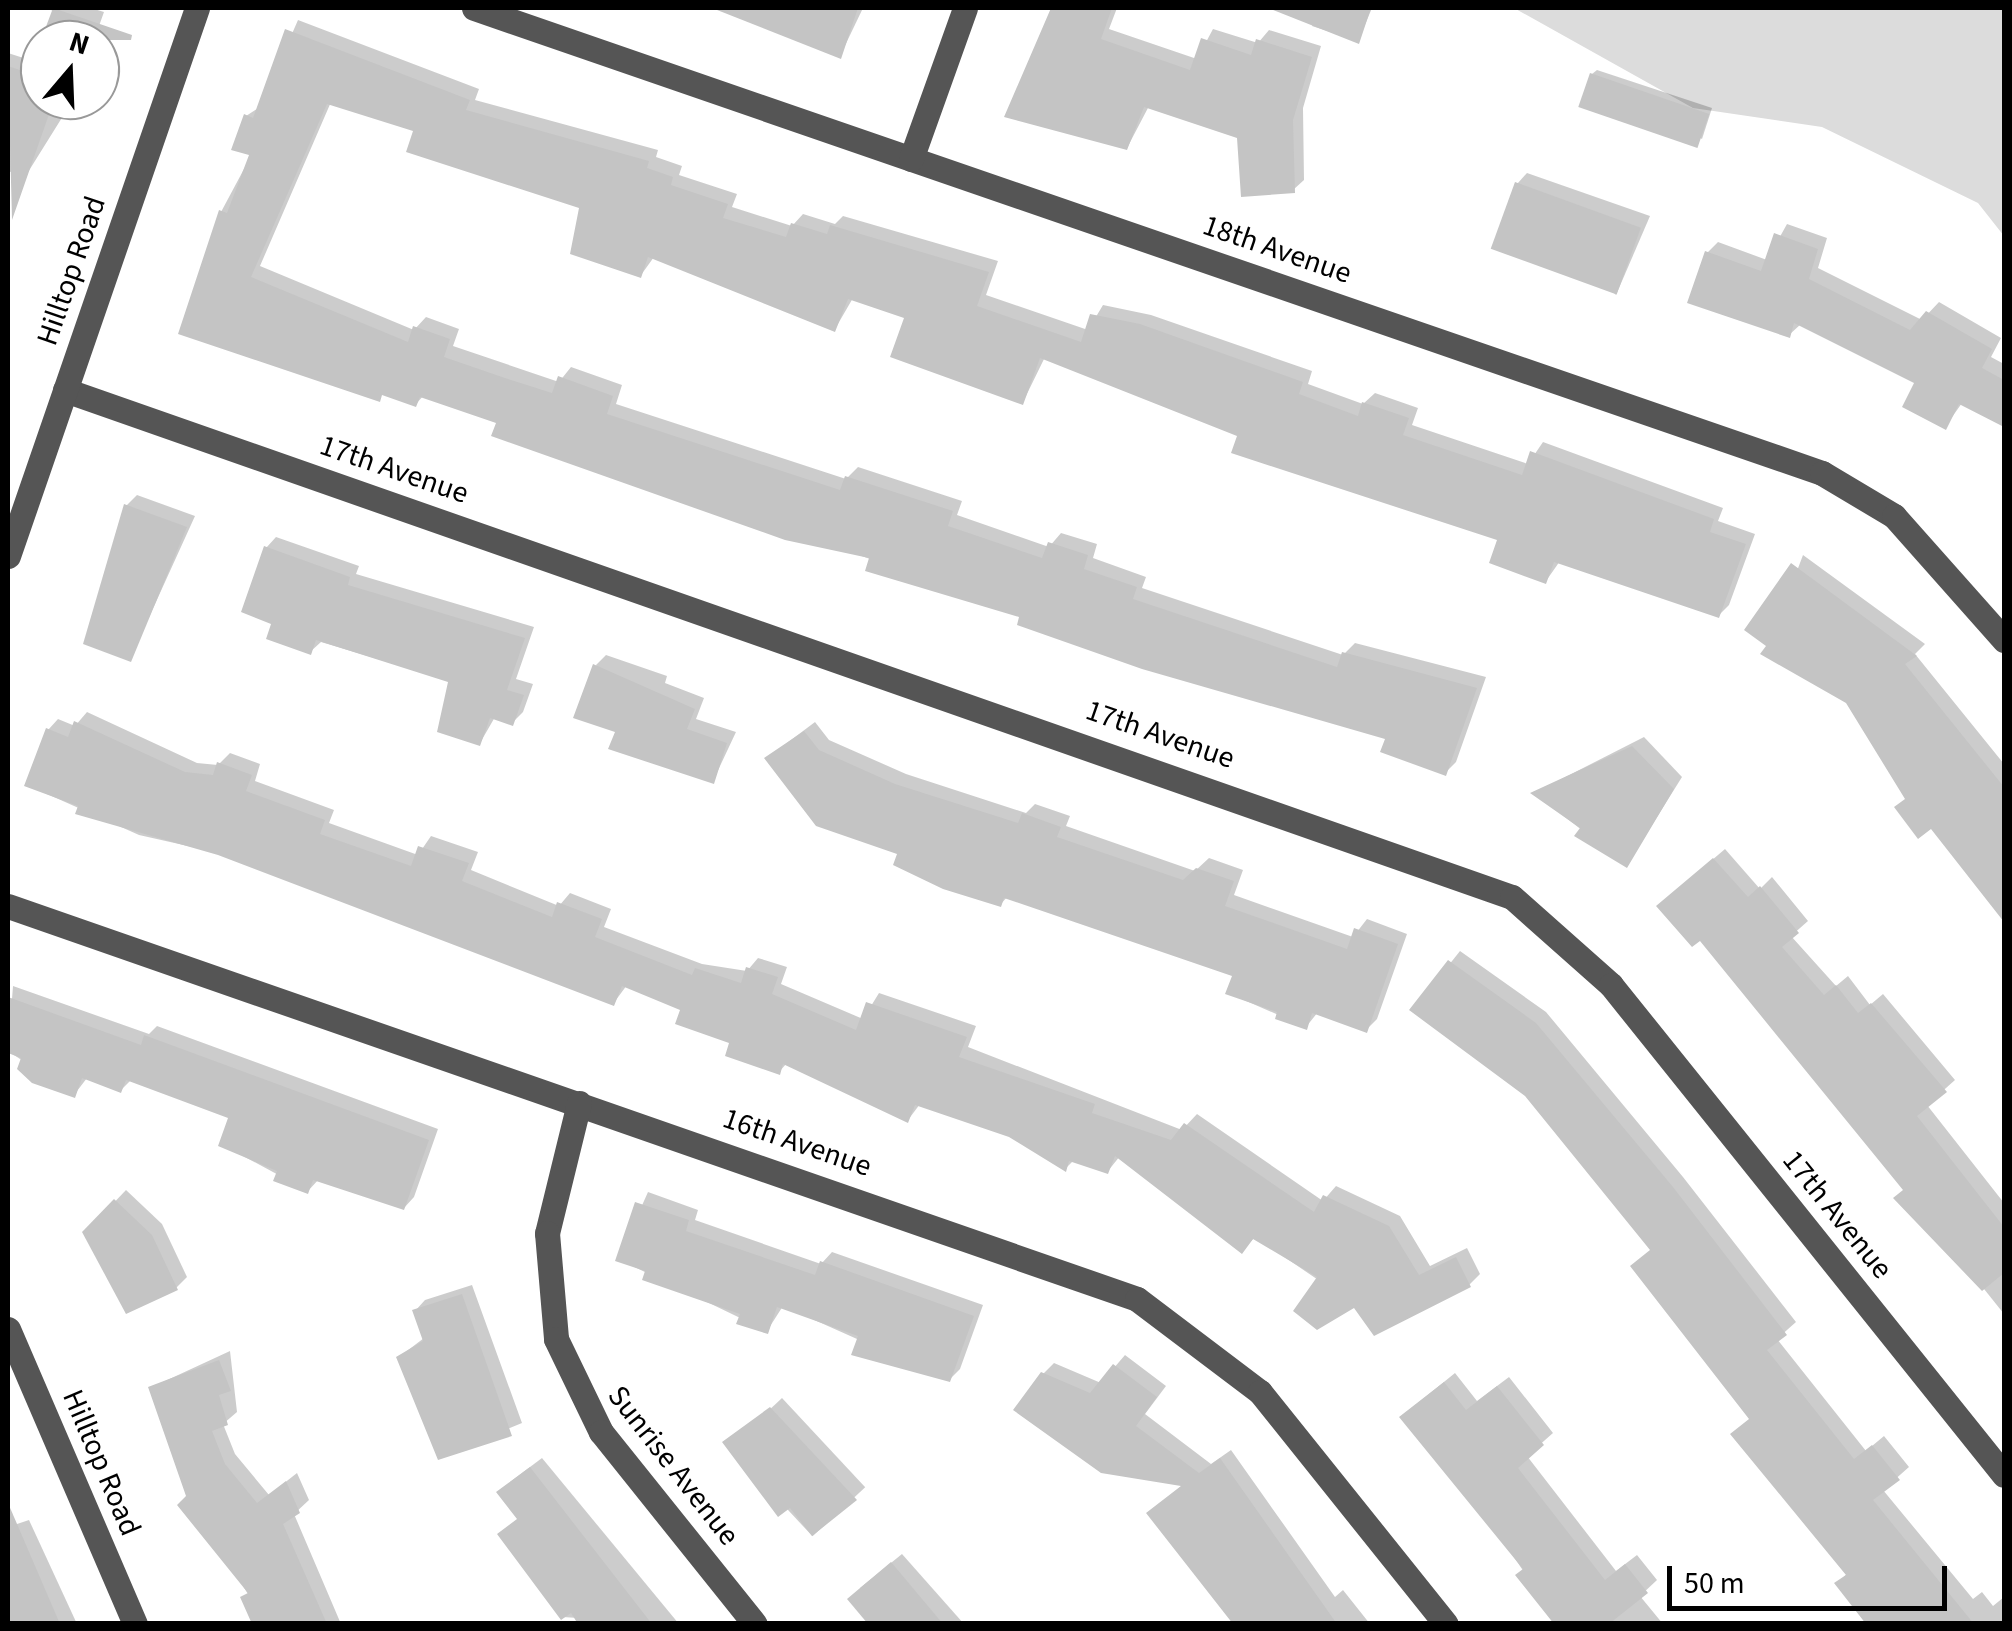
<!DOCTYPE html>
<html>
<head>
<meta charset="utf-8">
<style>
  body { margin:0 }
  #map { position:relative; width:2012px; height:1631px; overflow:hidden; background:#fff; font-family:"Source Sans 3",sans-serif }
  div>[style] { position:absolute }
  .green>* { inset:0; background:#dcdcdc }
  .shadow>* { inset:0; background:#0003; transform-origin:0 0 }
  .building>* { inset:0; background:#c4c4c4; transform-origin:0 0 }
  .minor>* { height:25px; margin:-12.5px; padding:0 12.5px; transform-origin:12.5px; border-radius:12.5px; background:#555 }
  span { translate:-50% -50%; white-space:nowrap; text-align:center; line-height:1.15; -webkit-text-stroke:8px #fff; paint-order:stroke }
  .street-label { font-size:30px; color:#000 }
  .frame { position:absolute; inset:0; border:10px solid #000; pointer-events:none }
  .north { position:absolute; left:20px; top:20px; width:100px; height:100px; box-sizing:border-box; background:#fff; border:2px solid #999; border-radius:50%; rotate:19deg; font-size:28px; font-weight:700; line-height:40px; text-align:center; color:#000 }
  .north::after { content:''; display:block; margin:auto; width:35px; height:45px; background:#000; clip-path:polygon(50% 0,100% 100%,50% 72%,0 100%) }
  .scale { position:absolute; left:1667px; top:1566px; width:280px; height:45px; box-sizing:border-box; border:5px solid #000; border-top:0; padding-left:12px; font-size:30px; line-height:35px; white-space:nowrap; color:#000; -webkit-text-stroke:8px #fff; paint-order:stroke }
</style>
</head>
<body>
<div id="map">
  <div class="green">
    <div style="clip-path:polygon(1514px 8px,2004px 8px,2004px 236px,1978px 203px,1822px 127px,1693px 108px)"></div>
  </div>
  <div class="shadow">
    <div style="clip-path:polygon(44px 8px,91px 8px,104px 12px,94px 40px,44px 40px,54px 11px)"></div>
    <div style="clip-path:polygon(715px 8px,863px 8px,840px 56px)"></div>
    <div style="clip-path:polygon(1054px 8px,1117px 8px,1109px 29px,1197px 59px,1213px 29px,1258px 43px,1269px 30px,1321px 46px,1303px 108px,1304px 180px,1293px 190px,1239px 136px,1149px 106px,1127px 148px,1007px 115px)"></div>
    <div style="clip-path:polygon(1318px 8px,1372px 8px,1358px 41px,1312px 26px)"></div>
    <div style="clip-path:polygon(298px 20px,479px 89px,475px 100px,658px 150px,656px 157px,682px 166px,679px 175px,737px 194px,732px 207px,792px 226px,803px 214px,835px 224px,843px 216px,998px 261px,986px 295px,1088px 330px,1103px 305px,1151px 315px,1312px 371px,1308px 384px,1363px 404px,1375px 393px,1418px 408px,1412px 425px,1528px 464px,1543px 442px,1723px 508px,1718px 521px,1755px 534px,1729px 605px,1718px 616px,1560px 561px,1546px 581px,1500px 539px,1045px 357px,1023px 402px,908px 317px,853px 298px,835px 329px,654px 257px,641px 275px,582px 206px,416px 130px,331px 102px,260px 266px,414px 330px,426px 317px,459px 329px,453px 346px,559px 382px,571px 367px,622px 385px,616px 404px,846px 479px,858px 467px,962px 501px,957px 515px,1049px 547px,1061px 533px,1097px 544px,1093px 558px,1146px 577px,1142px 588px,1343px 655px,1355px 643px,1486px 677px,1456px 762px,1445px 773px,1388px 737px,1022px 615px,424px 395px,416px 404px,181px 332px,221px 212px,252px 154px,246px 116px,260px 107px)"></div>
    <div style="clip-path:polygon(40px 51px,40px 100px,73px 100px,25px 177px,8px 171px,8px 53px,36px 62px)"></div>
    <div style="clip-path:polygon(1597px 70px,1712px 108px,1702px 139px,1592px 74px)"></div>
    <div style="clip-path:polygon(1527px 173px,1650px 216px,1616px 295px,1517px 184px)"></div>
    <div style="clip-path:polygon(1787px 224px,1827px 238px,1818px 268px,1922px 320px,1939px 302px,2001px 338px,1991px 357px,2004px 364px,2004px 419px,1962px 403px,1945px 427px,1917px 382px,1801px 324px,1789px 335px,1707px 253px,1718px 242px,1767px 260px)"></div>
    <div style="clip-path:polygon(137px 495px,195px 516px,130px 659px,127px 505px)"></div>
    <div style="clip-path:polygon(276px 537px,359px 566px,356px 574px,534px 627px,516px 679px,533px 684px,523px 712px,512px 723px,495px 717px,480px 743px,451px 681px,321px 642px,310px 652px,274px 622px,266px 548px)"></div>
    <div style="clip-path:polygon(1803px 555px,1925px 644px,1915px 654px,2004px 764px,1997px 909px,1907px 797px,1847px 701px,1769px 645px)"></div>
    <div style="clip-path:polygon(606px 655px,667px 676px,665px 683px,704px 698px,696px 719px,736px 732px,713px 781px,618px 730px,596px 665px)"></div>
    <div style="clip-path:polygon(87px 712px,197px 763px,218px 765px,230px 753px,260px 764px,255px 781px,334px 810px,329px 823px,418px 855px,431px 836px,478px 852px,471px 870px,559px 906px,570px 893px,611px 909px,604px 927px,702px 964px,747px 971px,758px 958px,787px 967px,781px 984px,863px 1019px,879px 993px,976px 1026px,968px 1047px,1182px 1130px,1197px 1114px,1323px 1201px,1336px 1186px,1400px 1216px,1430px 1266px,1467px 1248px,1480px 1274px,1469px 1285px,1355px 1305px,1255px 1237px,1242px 1251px,1120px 1156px,1108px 1171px,1074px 1160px,1065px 1169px,1010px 1135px,920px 1104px,908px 1120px,787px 1063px,779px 1072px,683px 1008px,627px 985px,613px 1004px,219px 853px,139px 835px,27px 785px,48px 730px,58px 719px,75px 726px)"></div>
    <div style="clip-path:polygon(815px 722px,829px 740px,906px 774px,1026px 813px,1035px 804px,1070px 816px,1066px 826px,1195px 871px,1209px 858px,1243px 870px,1234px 895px,1353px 937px,1367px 919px,1407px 934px,1377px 1019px,1366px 1030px,1318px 1012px,1306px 1027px,1228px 993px,1235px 974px,1007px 897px,1001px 904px,900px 853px,767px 758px)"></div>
    <div style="clip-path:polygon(1644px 737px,1682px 777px,1627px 865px,1534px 793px)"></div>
    <div style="clip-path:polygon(1725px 849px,1760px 889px,1772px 877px,1808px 921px,1791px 936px,1836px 986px,1848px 976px,1870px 1005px,1883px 994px,1955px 1080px,1927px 1105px,2004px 1203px,2004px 1314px,1670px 896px)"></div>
    <div style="clip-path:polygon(1460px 951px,1546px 1012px,1683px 1177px,1796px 1322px,1777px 1339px,1866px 1451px,1884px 1436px,1909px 1467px,1883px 1490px,1973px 1599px,1982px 1592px,1993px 1606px,2004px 1597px,2004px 1624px,1869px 1624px,1837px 1583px,1848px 1573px,1652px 1249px,1526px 1094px,1413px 1010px)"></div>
    <div style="clip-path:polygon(13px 986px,149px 1034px,157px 1026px,438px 1129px,414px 1197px,404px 1208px,319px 1179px,308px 1191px,221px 1144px,231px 1116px,131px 1080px,121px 1090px,87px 1078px,74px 1095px,8px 1051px)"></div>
    <div style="clip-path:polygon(126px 1190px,162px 1224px,187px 1277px,176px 1288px,86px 1232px)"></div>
    <div style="clip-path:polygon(648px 1192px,698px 1210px,695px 1220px,821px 1264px,832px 1252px,983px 1305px,960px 1369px,949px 1380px,783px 1306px,767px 1331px,618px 1259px)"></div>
    <div style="clip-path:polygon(472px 1285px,522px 1423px,439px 1457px,399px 1357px,424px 1338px,415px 1311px,425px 1300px)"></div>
    <div style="clip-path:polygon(230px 1351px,237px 1412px,223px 1424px,235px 1454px,269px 1495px,297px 1473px,309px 1500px,294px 1514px,341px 1624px,266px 1624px,189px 1496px,150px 1388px)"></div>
    <div style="clip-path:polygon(1125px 1355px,1166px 1386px,1145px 1414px,1211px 1464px,1231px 1450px,1335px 1597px,1343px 1590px,1370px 1624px,1236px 1624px,1149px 1513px,1184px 1484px,1043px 1374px,1054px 1363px,1101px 1383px)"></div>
    <div style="clip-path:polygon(1455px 1373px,1477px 1401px,1509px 1377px,1553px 1433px,1527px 1456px,1616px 1571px,1637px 1555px,1657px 1580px,1640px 1596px,1663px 1624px,1559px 1624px,1413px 1407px)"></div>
    <div style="left:782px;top:1398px;width:122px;height:72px;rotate:47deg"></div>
    <div style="clip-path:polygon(542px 1458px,679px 1624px,562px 1617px,510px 1482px)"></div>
    <div style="clip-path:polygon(29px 1520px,77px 1624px,8px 1624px,8px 1527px)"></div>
    <div style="clip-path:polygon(902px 1554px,964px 1624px,868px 1624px,860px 1588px)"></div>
  </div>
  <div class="building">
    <div style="clip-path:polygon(53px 8px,132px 35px,131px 40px,41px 40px)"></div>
    <div style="clip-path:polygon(712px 8px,858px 8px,841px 59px)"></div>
    <div style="clip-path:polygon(1051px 8px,1112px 8px,1101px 39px,1190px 70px,1201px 38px,1251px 55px,1256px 39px,1312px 57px,1293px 120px,1295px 193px,1241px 197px,1237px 138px,1144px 107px,1127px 150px,1004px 117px)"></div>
    <div style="clip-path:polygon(1268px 8px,1371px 8px,1359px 44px)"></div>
    <div style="clip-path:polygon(285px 29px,470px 100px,466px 110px,649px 161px,647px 168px,673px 177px,671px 185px,728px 204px,723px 218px,786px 237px,791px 223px,827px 234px,830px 225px,989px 272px,977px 306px,1081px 342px,1090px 314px,1140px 324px,1303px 382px,1299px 394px,1358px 416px,1362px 402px,1409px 418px,1403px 435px,1522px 475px,1530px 451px,1714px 519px,1710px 532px,1746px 544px,1719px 618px,1554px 562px,1546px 584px,1489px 563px,1497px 540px,1231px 453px,1237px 436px,1040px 358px,1023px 405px,890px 357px,904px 318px,848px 299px,835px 332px,648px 257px,641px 278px,570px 254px,579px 208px,406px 152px,413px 131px,327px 104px,251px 277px,408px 342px,413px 326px,450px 339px,444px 357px,511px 380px,552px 393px,558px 376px,613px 396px,607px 414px,840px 490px,845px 476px,953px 511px,948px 526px,1042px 558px,1048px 542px,1088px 555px,1084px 569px,1137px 587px,1133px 599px,1337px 667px,1342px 652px,1477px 688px,1446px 776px,1380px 752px,1385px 739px,1142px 669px,1017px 625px,1019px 617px,865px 571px,869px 558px,785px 540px,491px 436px,496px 423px,420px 397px,416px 407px,382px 395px,380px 402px,178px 334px,219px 210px,227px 213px,249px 155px,231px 150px,244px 114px,253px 118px)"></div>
    <div style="clip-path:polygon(8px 66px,40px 77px,40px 100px,54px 100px,12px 220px)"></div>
    <div style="left:1590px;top:73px;width:126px;height:36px;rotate:19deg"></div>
    <div style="left:1515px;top:182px;width:134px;height:71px;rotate:20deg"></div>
    <div style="clip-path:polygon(1774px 233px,1818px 249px,1809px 279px,1910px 330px,1926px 311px,1992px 349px,1982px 368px,2004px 380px,2004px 427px,1959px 404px,1946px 430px,1902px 407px,1914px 383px,1794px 323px,1790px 338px,1687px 303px,1705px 251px,1761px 271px)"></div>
    <div style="clip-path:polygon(124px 504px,187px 527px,131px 662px,83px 644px)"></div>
    <div style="clip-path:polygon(264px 546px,350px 577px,348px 585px,525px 638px,507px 690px,524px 695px,513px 726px,490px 718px,480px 746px,437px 732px,448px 682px,316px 640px,311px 655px,266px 639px,271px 624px,241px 612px)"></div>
    <div style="clip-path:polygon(1791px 563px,1917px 656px,1905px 664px,2004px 787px,2004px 922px,1931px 829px,1918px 839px,1894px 807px,1905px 799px,1846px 703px,1760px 654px,1766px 646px,1744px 630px)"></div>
    <div style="clip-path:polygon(593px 664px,695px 709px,687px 729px,727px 743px,714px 784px,608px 749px,615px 732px,573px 718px)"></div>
    <div style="clip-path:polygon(74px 721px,185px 772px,213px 775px,217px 762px,252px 775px,246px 791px,325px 820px,320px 834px,411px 866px,418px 846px,469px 863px,462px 881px,552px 917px,557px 902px,602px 919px,595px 937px,692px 975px,695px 968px,741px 983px,746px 967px,778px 977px,772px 994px,856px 1030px,866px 1002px,967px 1037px,959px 1057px,1095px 1104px,1092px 1113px,1171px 1140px,1184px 1123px,1314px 1212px,1323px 1195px,1389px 1226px,1419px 1275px,1456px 1257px,1471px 1287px,1374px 1336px,1354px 1308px,1317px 1330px,1293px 1311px,1317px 1277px,1253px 1239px,1242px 1254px,1115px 1156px,1108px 1174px,1069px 1161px,1066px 1172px,1009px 1137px,915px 1105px,908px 1123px,783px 1064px,780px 1075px,725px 1056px,729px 1043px,675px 1024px,680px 1010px,622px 986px,614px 1006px,218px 855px,75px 814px,78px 806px,24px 786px,46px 728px,68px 737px)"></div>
    <div style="clip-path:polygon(804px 731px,819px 750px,895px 784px,1018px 823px,1022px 813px,1061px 827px,1057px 837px,1183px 880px,1196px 868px,1234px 881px,1225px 906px,1347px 949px,1354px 928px,1398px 944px,1367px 1033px,1312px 1013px,1307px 1030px,1275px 1019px,1277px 1012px,1225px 994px,1232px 976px,1004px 898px,1001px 907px,943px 889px,893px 865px,897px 854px,816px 826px,764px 758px)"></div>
    <div style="clip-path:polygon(1632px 746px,1674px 789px,1627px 868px,1574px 836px,1580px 828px,1530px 793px)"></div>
    <div style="clip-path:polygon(1713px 858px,1748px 897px,1760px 886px,1799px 933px,1782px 947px,1824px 995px,1836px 985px,1858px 1013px,1871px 1003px,1947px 1092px,1917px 1116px,2004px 1227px,2004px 1273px,1982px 1291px,1893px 1198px,1903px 1190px,1700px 941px,1692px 947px,1656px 906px)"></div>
    <div style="clip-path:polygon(1448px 960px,1536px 1023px,1673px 1187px,1787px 1335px,1767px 1350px,1854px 1459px,1872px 1445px,1900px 1480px,1873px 1500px,1974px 1624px,1866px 1624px,1834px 1583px,1846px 1575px,1730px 1434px,1749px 1419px,1630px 1266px,1650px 1250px,1525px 1096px,1409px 1010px)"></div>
    <div style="clip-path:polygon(8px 997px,141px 1045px,144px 1035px,429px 1140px,404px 1210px,313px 1180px,308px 1194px,273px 1181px,277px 1171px,218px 1146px,228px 1118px,126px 1080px,121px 1093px,82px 1078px,75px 1098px,32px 1083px,17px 1069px,21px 1058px,8px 1053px)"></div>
    <div style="clip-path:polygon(114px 1199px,152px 1235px,178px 1290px,126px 1314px,82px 1232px)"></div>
    <div style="clip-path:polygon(635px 1202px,689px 1220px,686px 1231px,815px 1275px,820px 1261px,974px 1316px,950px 1382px,851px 1355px,858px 1336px,777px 1307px,768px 1334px,736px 1324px,740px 1314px,642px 1280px,645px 1271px,615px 1261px)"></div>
    <div style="clip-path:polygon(462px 1294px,512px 1436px,438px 1460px,396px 1357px,423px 1341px,412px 1310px)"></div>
    <div style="clip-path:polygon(219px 1360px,231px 1391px,219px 1395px,228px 1425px,212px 1431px,225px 1464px,257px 1503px,286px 1481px,300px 1513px,283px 1524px,327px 1624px,252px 1624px,240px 1597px,248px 1593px,177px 1505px,186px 1496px,148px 1387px)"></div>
    <div style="clip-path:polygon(1113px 1364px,1157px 1397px,1136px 1426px,1199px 1473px,1220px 1458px,1337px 1624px,1233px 1624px,1146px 1513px,1181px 1486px,1101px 1473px,1013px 1410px,1041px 1372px,1090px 1393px)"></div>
    <div style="clip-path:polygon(1444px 1382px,1466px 1410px,1497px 1386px,1544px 1445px,1518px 1468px,1605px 1580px,1625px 1564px,1648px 1593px,1609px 1624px,1554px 1624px,1515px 1575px,1523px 1569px,1399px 1417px)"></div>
    <div style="clip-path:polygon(770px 1407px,857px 1500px,812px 1536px,790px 1508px,778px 1517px,722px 1442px)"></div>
    <div style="clip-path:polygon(530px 1467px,652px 1624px,578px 1624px,571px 1613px,561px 1620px,497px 1534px,517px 1519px,496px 1492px)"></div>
    <div style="clip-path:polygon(8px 1503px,60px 1624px,8px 1624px)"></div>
    <div style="clip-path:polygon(891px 1562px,943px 1624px,868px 1624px,847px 1599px)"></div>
  </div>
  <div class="minor">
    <div style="left:474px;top:8px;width:1426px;rotate:19.03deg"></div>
    <div style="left:1822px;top:473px;width:84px;rotate:30.8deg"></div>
    <div style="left:1894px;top:516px;width:166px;rotate:48.4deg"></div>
    <div style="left:911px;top:159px;width:160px;rotate:-70.3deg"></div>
    <div style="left:65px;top:390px;width:1533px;rotate:19.31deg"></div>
    <div style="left:1512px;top:897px;width:132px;rotate:41.6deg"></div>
    <div style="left:1611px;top:985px;width:628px;rotate:51.27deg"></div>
    <div style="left:8px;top:556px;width:580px;rotate:-70.97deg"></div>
    <div style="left:8px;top:906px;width:1195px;rotate:19.19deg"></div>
    <div style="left:1137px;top:1299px;width:154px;rotate:37.1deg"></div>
    <div style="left:1260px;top:1392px;width:297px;rotate:51.3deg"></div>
    <div style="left:579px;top:1103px;width:134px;rotate:103.8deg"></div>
    <div style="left:547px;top:1233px;width:106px;rotate:85.1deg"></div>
    <div style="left:556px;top:1339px;width:103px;rotate:64.2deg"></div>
    <div style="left:601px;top:1432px;width:246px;rotate:51.3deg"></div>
    <div style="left:8px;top:1329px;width:321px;rotate:66.7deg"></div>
  </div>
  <div class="street-label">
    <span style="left:1277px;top:250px;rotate:19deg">18th Avenue</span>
    <span style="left:72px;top:271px;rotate:-71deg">Hilltop Road</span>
    <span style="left:394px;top:470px;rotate:19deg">17th Avenue</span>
    <span style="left:1160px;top:735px;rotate:19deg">17th Avenue</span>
    <span style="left:797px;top:1143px;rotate:19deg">16th Avenue</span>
    <span style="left:1837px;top:1215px;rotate:51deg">17th Avenue</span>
    <span style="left:101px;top:1463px;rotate:67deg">Hilltop Road</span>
    <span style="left:673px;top:1466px;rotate:52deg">Sunrise Avenue</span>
  </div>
  <div class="frame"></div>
  <div class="north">N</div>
  <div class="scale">50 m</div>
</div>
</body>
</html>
